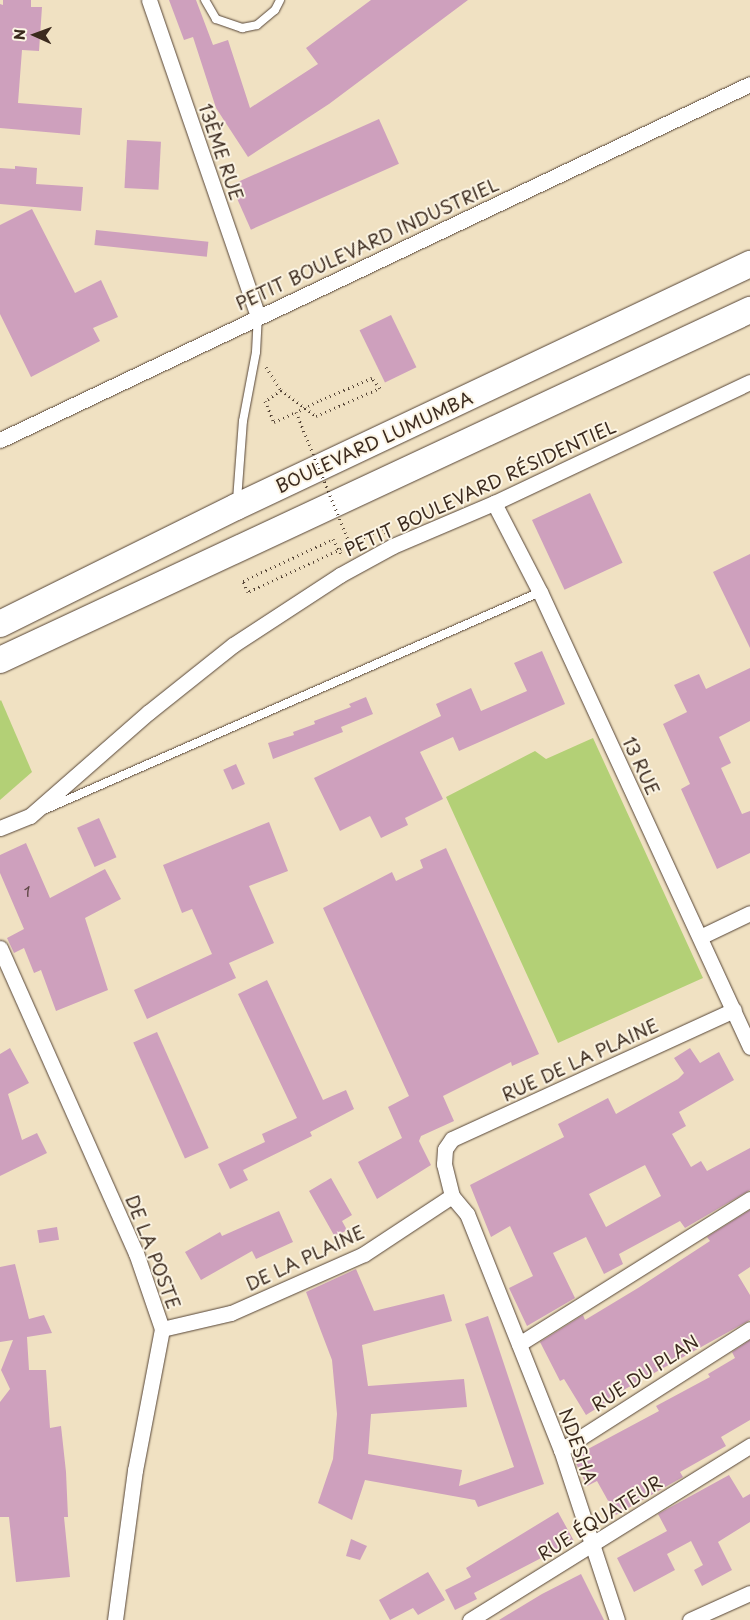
<!DOCTYPE html>
<html>
<head>
<meta charset="utf-8">
<style>
  body { margin:0 }
  #map { position:relative; width:750px; height:1620px; overflow:hidden; background:#f0e1c2; font-family:"Playpen Sans",sans-serif }
  div>[style] { position:absolute }
  .green>* { inset:0; background:#b3d076 }
  .building>* { inset:0; background:#cea0bd; transform-origin:0 0 }
  .path>* { height:3px; margin-top:-1.5px; transform-origin:0; background:repeating-linear-gradient(90deg,#564537 0 1px,transparent 0 5px) }
  .roads { filter:drop-shadow(0 0 1px #564537) drop-shadow(0 0 1px #564537) }
  .lane>* { height:8px; margin:-4px; padding:0 4px; transform-origin:4px; border-radius:4px; background:#fff }
  .street>* { height:15px; margin:-7.5px; padding:0 7.5px; transform-origin:7.5px; border-radius:7.5px; background:#fff }
  .highway>* { height:26px; margin:-13px; padding:0 13px; transform-origin:13px; border-radius:13px; background:#fff }
  .path-bridge>* { height:3px; margin-top:-1.5px; transform-origin:0; background:repeating-linear-gradient(90deg,#564537 0 1px,transparent 0 5px) }
  span { translate:-50% -50%; white-space:nowrap; text-align:center; line-height:1.15; -webkit-text-stroke:4px #fcf5e5; paint-order:stroke }
  .number-label { font-size:15px; color:#604846 }
  .number-label span { -webkit-text-stroke-width:0 }
  .street-label { font-size:18px; color:#3b2a1e }
  .north { position:absolute; left:10px; top:10px; width:50px; height:50px; -webkit-text-stroke:4px #fcf5e5; paint-order:stroke; rotate:272deg; font-size:14px; font-weight:700; line-height:20px; text-align:center; color:#3b2a1e }
  .north::after { content:''; display:block; margin:auto; width:18px; height:22px; background:#3b2a1e; clip-path:polygon(50% 0,100% 100%,50% 72%,0 100%) }
</style>
</head>
<body>
<div id="map">
  <div class="green">
    <div style="clip-path:polygon(1px 700px,32px 772px,0 800px,0 701px)"></div>
    <div style="clip-path:polygon(593px 738px,703px 978px,558px 1043px,446px 797px,535px 751px,546px 759px)"></div>
  </div>
  <div class="building">
    <div style="clip-path:polygon(3px 0,31px 0,31px 7px,42px 7px,39px 51px,22px 50px,18px 103px,82px 108px,80px 135px,0 128px,0 4px,3px 5px)"></div>
    <div style="clip-path:polygon(169px 0,196px 0,213px 45px,228px 40px,250px 108px,318px 64px,306px 48px,371px 0,468px 0,329px 104px,248px 157px,216px 108px,193px 37px,184px 40px)"></div>
    <div style="left:379px;top:119px;width:49px;height:162px;rotate:66deg"></div>
    <div style="left:127px;top:140px;width:34px;height:48px;rotate:3deg"></div>
    <div style="clip-path:polygon(15px 166px,37px 168px,36px 184px,83px 187px,81px 211px,0 204px,0 168px,15px 169px)"></div>
    <div style="clip-path:polygon(32px 209px,75px 293px,101px 280px,118px 317px,93px 328px,100px 341px,31px 377px,0 314px,0 225px)"></div>
    <div style="left:96px;top:230px;width:113px;height:15px;rotate:6deg"></div>
    <div style="left:391px;top:315px;width:58px;height:35px;rotate:64deg"></div>
    <div style="left:590px;top:493px;width:77px;height:64px;rotate:65deg"></div>
    <div style="clip-path:polygon(750px 554px,750px 648px,713px 572px)"></div>
    <div style="clip-path:polygon(542px 651px,565px 704px,459px 751px,453px 737px,420px 752px,443px 799px,405px 818px,408px 825px,381px 838px,370px 816px,340px 831px,314px 778px,441px 716px,436px 704px,471px 688px,481px 711px,527px 691px,514px 663px)"></div>
    <div style="clip-path:polygon(750px 668px,750px 721px,719px 737px,731px 763px,721px 768px,742px 814px,750px 811px,750px 853px,717px 869px,681px 789px,690px 784px,663px 724px,687px 712px,674px 685px,699px 674px,706px 689px)"></div>
    <div style="clip-path:polygon(366px 697px,373px 714px,341px 727px,343px 732px,273px 759px,268px 743px,294px 735px,293px 732px,315px 724px,314px 721px,351px 707px,349px 704px)"></div>
    <div style="left:236px;top:764px;width:22px;height:14px;rotate:66deg"></div>
    <div style="left:99px;top:818px;width:43px;height:24px;rotate:66deg"></div>
    <div style="clip-path:polygon(269px 822px,288px 871px,249px 886px,274px 943px,229px 963px,236px 978px,147px 1019px,134px 990px,212px 954px,192px 909px,182px 913px,163px 865px)"></div>
    <div style="clip-path:polygon(26px 843px,50px 898px,105px 869px,121px 899px,85px 918px,108px 990px,56px 1011px,41px 970px,34px 973px,24px 948px,14px 953px,7px 938px,24px 929px,0 873px,0 855px)"></div>
    <div style="clip-path:polygon(446px 848px,539px 1054px,512px 1066px,511px 1062px,443px 1096px,454px 1121px,421px 1136px,419px 1141px,431px 1165px,377px 1199px,358px 1162px,402px 1138px,388px 1107px,409px 1096px,323px 908px,392px 872px,396px 881px,423px 868px,420px 860px)"></div>
    <div style="clip-path:polygon(267px 980px,323px 1100px,346px 1090px,354px 1109px,310px 1132px,312px 1136px,243px 1170px,248px 1180px,230px 1189px,218px 1164px,265px 1142px,262px 1134px,297px 1118px,238px 994px)"></div>
    <div style="left:157px;top:1032px;width:127px;height:26px;rotate:66deg"></div>
    <div style="clip-path:polygon(10px 1048px,29px 1083px,8px 1094px,22px 1140px,37px 1133px,47px 1153px,0 1176px,0 1054px)"></div>
    <div style="clip-path:polygon(evenodd,690px 1048px,700px 1063px,719px 1052px,734px 1080px,679px 1112px,686px 1126px,672px 1134px,691px 1167px,701px 1161px,707px 1171px,750px 1148px,750px 1190px,685px 1228px,680px 1221px,619px 1254px,623px 1264px,604px 1274px,586px 1237px,553px 1253px,575px 1298px,527px 1326px,509px 1288px,533px 1276px,510px 1226px,491px 1237px,470px 1185px,564px 1137px,558px 1124px,608px 1098px,616px 1114px,678px 1079px,684px 1073px,674px 1058px,690px 1048px,645px 1165px,661px 1196px,606px 1227px,589px 1194px,645px 1165px)"></div>
    <div style="clip-path:polygon(331px 1178px,352px 1215px,342px 1221px,347px 1230px,335px 1237px,309px 1191px)"></div>
    <div style="clip-path:polygon(750px 1210px,750px 1267px,738px 1275px,750px 1295px,750px 1320px,609px 1398px,610px 1400px,586px 1415px,564px 1379px,560px 1381px,540px 1342px,583px 1315px,585px 1320px,638px 1288px,710px 1241px,707px 1237px)"></div>
    <div style="clip-path:polygon(279px 1211px,293px 1242px,256px 1259px,252px 1251px,201px 1280px,185px 1252px,220px 1232px,222px 1236px)"></div>
    <div style="left:57px;top:1227px;width:13px;height:20px;rotate:81deg"></div>
    <div style="clip-path:polygon(15px 1264px,29px 1319px,44px 1315px,52px 1333px,27px 1337px,29px 1370px,46px 1370px,50px 1428px,61px 1426px,66px 1472px,68px 1517px,64px 1517px,70px 1577px,16px 1582px,9px 1517px,0 1517px,0 1402px,10px 1389px,1px 1370px,13px 1340px,0 1342px,0 1267px)"></div>
    <div style="clip-path:polygon(356px 1269px,374px 1311px,444px 1294px,452px 1321px,362px 1345px,368px 1386px,464px 1379px,467px 1407px,371px 1414px,368px 1454px,462px 1470px,459px 1486px,514px 1467px,465px 1324px,488px 1316px,544px 1484px,478px 1507px,475px 1500px,365px 1480px,352px 1520px,318px 1503px,333px 1459px,337px 1414px,332px 1360px,306px 1292px)"></div>
    <div style="clip-path:polygon(750px 1340px,750px 1420px,721px 1437px,726px 1446px,680px 1472px,683px 1477px,616px 1515px,597px 1481px,587px 1486px,573px 1457px,659px 1411px,656px 1406px,710px 1377px,708px 1374px,735px 1358px,732px 1352px)"></div>
    <div style="clip-path:polygon(729px 1475px,743px 1498px,750px 1494px,750px 1522px,718px 1542px,732px 1570px,702px 1586px,694px 1570px,703px 1565px,691px 1541px,667px 1554px,675px 1570px,634px 1592px,617px 1558px,667px 1531px,658px 1514px)"></div>
    <div style="clip-path:polygon(558px 1512px,574px 1541px,474px 1593px,477px 1599px,455px 1610px,445px 1590px,471px 1577px,466px 1568px)"></div>
    <div style="clip-path:polygon(351px 1539px,367px 1546px,360px 1560px,346px 1556px)"></div>
    <div style="clip-path:polygon(428px 1572px,445px 1600px,418px 1615px,413px 1608px,390px 1620px,379px 1600px)"></div>
    <div style="clip-path:polygon(581px 1574px,604px 1620px,499px 1620px,542px 1594px)"></div>
  </div>
  <div class="path">
    <div style="left:266px;top:367px;width:27px;rotate:57deg"></div>
    <div style="left:281px;top:390px;width:44px;rotate:36.6deg"></div>
    <div style="left:316px;top:416px;width:70px;rotate:-23.6deg"></div>
    <div style="left:380px;top:388px;width:13px;rotate:-129deg"></div>
    <div style="left:372px;top:378px;width:59px;rotate:156.9deg"></div>
    <div style="left:281px;top:390px;width:19px;rotate:145deg"></div>
    <div style="left:265px;top:401px;width:23px;rotate:67deg"></div>
    <div style="left:274px;top:422px;width:24px;rotate:-24deg"></div>
    <div style="left:350px;top:544px;width:37px;rotate:-26deg"></div>
    <div style="left:383px;top:528px;width:6px;rotate:59deg"></div>
    <div style="left:332px;top:553px;width:93px;rotate:155.1deg"></div>
    <div style="left:248px;top:592px;width:12px;rotate:-114deg"></div>
    <div style="left:243px;top:581px;width:99px;rotate:-25deg"></div>
    <div style="left:333px;top:539px;width:19px;rotate:62deg"></div>
  </div>
  <div class="roads">
    <div class="lane">
      <div style="left:205px;top:0;width:22px;rotate:60deg"></div>
      <div style="left:216px;top:19px;width:28px;rotate:19deg"></div>
      <div style="left:242px;top:28px;width:15px;rotate:-11deg"></div>
      <div style="left:257px;top:25px;width:23px;rotate:-40deg"></div>
      <div style="left:275px;top:10px;width:11px;rotate:-63deg"></div>
      <div style="left:237px;top:500px;width:79px;rotate:-85.7deg"></div>
      <div style="left:243px;top:421px;width:70px;rotate:-79.3deg"></div>
      <div style="left:256px;top:352px;width:34px;rotate:-87deg"></div>
      <div style="left:46px;top:809px;width:540px;rotate:-23.71deg"></div>
    </div>
    <div class="street">
      <div style="left:149px;top:0;width:334px;rotate:71deg"></div>
      <div style="left:0;top:440px;width:830px;rotate:-25.39deg"></div>
      <div style="left:494px;top:503px;width:100px;rotate:62.7deg"></div>
      <div style="left:540px;top:592px;width:501px;rotate:65.22deg"></div>
      <div style="left:0;top:828px;width:32px;rotate:-22deg"></div>
      <div style="left:30px;top:816px;width:158px;rotate:-41.2deg"></div>
      <div style="left:149px;top:712px;width:107px;rotate:-38.6deg"></div>
      <div style="left:233px;top:645px;width:128px;rotate:-33.2deg"></div>
      <div style="left:340px;top:575px;width:60px;rotate:-28.7deg"></div>
      <div style="left:393px;top:546px;width:110px;rotate:-23.1deg"></div>
      <div style="left:494px;top:503px;width:283px;rotate:-25.3deg"></div>
      <div style="left:700px;top:937px;width:55px;rotate:-25.6deg"></div>
      <div style="left:0;top:948px;width:334px;rotate:66deg"></div>
      <div style="left:136px;top:1253px;width:80px;rotate:71.1deg"></div>
      <div style="left:162px;top:1329px;width:144px;rotate:100.8deg"></div>
      <div style="left:135px;top:1470px;width:151px;rotate:97.6deg"></div>
      <div style="left:162px;top:1329px;width:71px;rotate:-13.1deg"></div>
      <div style="left:231px;top:1313px;width:145px;rotate:-23.9deg"></div>
      <div style="left:364px;top:1254px;width:105px;rotate:-33.4deg"></div>
      <div style="left:519px;top:1344px;width:273px;rotate:-32.1deg"></div>
      <div style="left:561px;top:1450px;width:224px;rotate:-32.6deg"></div>
      <div style="left:470px;top:1620px;width:330px;rotate:-31.9deg"></div>
      <div style="left:617px;top:1620px;width:179px;rotate:-108.2deg"></div>
      <div style="left:561px;top:1450px;width:254px;rotate:-111.7deg"></div>
      <div style="left:467px;top:1214px;width:23px;rotate:-130deg"></div>
      <div style="left:452px;top:1196px;width:33px;rotate:-104deg"></div>
      <div style="left:444px;top:1164px;width:15px;rotate:-86deg"></div>
      <div style="left:445px;top:1149px;width:12px;rotate:-55deg"></div>
      <div style="left:452px;top:1139px;width:310px;rotate:-24.6deg"></div>
      <div style="left:690px;top:1620px;width:66px;rotate:-24.2deg"></div>
    </div>
    <div class="highway">
      <div style="left:0;top:624px;width:263px;rotate:-26.4deg"></div>
      <div style="left:236px;top:507px;width:569px;rotate:-25.3deg"></div>
      <div style="left:0;top:660px;width:828px;rotate:-25.02deg"></div>
    </div>
  </div>
  <div class="path-bridge">
    <div style="left:318px;top:401px;width:25px;rotate:153deg"></div>
    <div style="left:296px;top:412px;width:143px;rotate:67.8deg"></div>
    <div style="left:350px;top:544px;width:20px;rotate:153deg"></div>
  </div>
  <div class="number-label">
    <span style="left:27px;top:891px">1</span>
  </div>
  <div class="street-label">
    <span style="left:221px;top:152px;rotate:71deg">13ÈME RUE</span>
    <span style="left:367px;top:244px;rotate:-25deg">PETIT BOULEVARD INDUSTRIEL</span>
    <span style="left:374px;top:442px;rotate:-25deg">BOULEVARD LUMUMBA</span>
    <span style="left:480px;top:488px;rotate:-25deg">PETIT BOULEVARD RÉSIDENTIEL</span>
    <span style="left:641px;top:766px;rotate:65deg">13 RUE</span>
    <span style="left:580px;top:1060px;rotate:-25deg">RUE DE LA PLAINE</span>
    <span style="left:153px;top:1252px;rotate:69deg">DE LA POSTE</span>
    <span style="left:305px;top:1258px;rotate:-25deg">DE LA PLAINE</span>
    <span style="left:645px;top:1373px;rotate:-33deg">RUE DU PLAN</span>
    <span style="left:578px;top:1446px;rotate:70deg">NDESHA</span>
    <span style="left:600px;top:1518px;rotate:-32deg">RUE ÉQUATEUR</span>
  </div>
  <div class="north">N</div>
</div>
</body>
</html>
